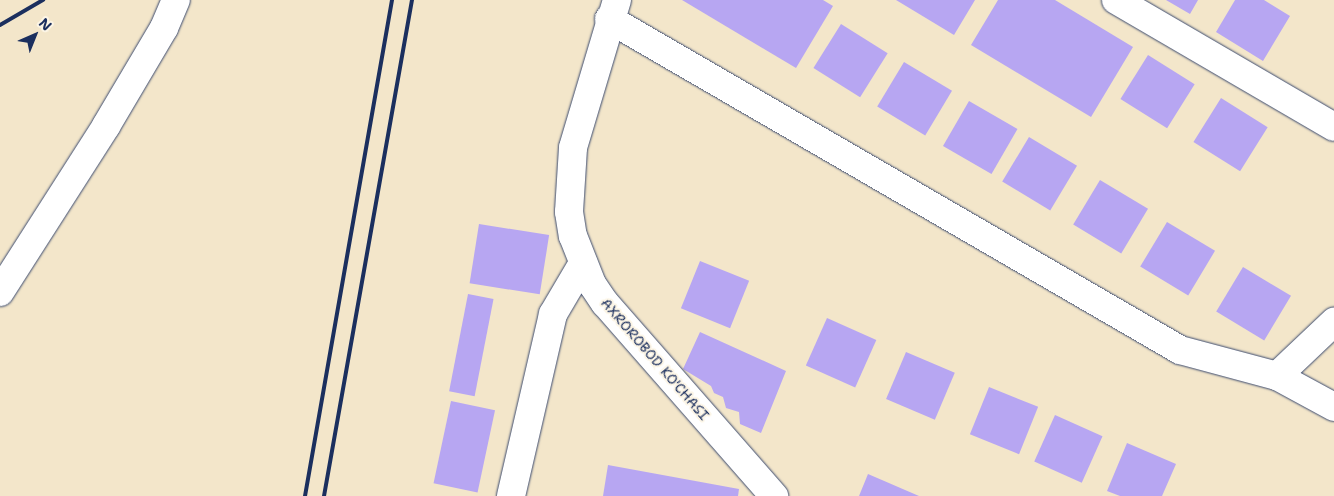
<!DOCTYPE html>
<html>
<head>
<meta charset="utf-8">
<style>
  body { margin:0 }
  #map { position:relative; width:1334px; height:496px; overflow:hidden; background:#f3e6ca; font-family:"Shantell Sans",sans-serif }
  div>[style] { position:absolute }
  .building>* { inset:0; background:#b7a6f2; transform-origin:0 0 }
  .roads { filter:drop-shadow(0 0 1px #3b4a6e) drop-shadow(0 0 1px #3b4a6e) }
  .minor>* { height:28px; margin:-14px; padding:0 14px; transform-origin:14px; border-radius:14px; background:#fff }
  .rail>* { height:4px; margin:-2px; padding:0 2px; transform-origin:2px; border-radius:2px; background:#1b2f5e }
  span { translate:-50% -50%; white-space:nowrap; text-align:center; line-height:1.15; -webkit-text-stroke:4px #fcf5e5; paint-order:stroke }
  .street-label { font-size:14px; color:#1b2f5e }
  .north { position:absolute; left:10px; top:10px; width:50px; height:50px; -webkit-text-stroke:4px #fcf5e5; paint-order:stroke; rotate:44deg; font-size:14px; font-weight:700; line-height:20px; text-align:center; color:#1b2f5e }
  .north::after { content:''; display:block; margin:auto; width:18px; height:22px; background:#1b2f5e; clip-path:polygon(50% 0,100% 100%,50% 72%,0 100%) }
</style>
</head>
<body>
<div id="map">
  <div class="building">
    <div style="clip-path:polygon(682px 0,823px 0,833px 6px,796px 68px)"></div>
    <div style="clip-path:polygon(896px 0,975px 0,954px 35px)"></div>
    <div style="clip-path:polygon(998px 0,1055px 0,1133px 47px,1091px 117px,971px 45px)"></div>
    <div style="clip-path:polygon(1166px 0,1198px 0,1190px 14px)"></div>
    <div style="clip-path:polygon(1235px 0,1264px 0,1290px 16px,1263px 61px,1216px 32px)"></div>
    <div style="left:841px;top:24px;width:55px;height:52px;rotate:32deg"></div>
    <div style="left:1148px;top:55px;width:55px;height:52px;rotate:32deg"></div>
    <div style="left:904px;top:62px;width:56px;height:52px;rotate:31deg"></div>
    <div style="left:1221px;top:98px;width:55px;height:52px;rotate:32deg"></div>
    <div style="left:969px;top:101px;width:56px;height:52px;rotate:30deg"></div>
    <div style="left:1029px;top:137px;width:56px;height:52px;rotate:31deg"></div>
    <div style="left:1100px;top:180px;width:56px;height:52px;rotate:31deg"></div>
    <div style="left:1167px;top:222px;width:56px;height:52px;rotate:31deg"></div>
    <div style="left:479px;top:224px;width:71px;height:60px;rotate:9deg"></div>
    <div style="left:700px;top:261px;width:53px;height:51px;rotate:22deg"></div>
    <div style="left:1243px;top:267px;width:56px;height:52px;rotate:31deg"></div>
    <div style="left:468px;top:294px;width:26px;height:99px;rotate:11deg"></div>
    <div style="left:827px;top:318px;width:54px;height:52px;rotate:24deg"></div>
    <div style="clip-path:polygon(700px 332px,786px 371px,761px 433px,740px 424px,739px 412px,726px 408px,723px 397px,714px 393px,711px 386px,683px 369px)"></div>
    <div style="left:906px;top:352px;width:53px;height:51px;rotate:23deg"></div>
    <div style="left:989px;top:387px;width:53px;height:51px;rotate:22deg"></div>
    <div style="left:451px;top:401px;width:45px;height:84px;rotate:12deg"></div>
    <div style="left:1055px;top:415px;width:52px;height:51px;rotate:24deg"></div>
    <div style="clip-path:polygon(1127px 443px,1176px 464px,1162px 496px,1120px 496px,1107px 491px)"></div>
    <div style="clip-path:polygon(608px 465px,739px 489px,738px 496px,603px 496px)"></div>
    <div style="clip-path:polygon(868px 474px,919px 496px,859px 496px)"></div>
  </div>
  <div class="roads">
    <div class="minor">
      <div style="left:617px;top:0;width:154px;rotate:106.6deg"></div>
      <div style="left:573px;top:148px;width:64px;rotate:93.6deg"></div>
      <div style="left:569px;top:212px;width:24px;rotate:81deg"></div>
      <div style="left:573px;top:236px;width:52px;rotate:68.4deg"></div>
      <div style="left:592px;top:284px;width:23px;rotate:56deg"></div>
      <div style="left:605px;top:303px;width:257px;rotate:48.8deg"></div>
      <div style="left:1116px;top:0;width:252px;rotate:30.2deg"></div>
      <div style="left:609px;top:19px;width:660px;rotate:30.1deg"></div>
      <div style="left:1180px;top:350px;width:100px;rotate:15deg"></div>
      <div style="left:1277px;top:376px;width:65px;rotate:28.5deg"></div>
      <div style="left:0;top:292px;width:197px;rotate:-57.4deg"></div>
      <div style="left:106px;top:126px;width:114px;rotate:-59.4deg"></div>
      <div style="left:164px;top:28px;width:30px;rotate:-67deg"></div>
      <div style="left:1277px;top:376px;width:79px;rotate:-43.5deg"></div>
      <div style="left:511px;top:496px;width:187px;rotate:-77deg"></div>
      <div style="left:553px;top:314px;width:59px;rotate:-59.5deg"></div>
    </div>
  </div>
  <div class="rail">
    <div style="left:0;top:25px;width:50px;rotate:-30.2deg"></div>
    <div style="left:305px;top:496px;width:504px;rotate:-80.05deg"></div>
    <div style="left:324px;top:496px;width:504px;rotate:-79.94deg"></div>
  </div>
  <div class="street-label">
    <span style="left:655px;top:359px;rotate:49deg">AXROROBOD KO'CHASI</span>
  </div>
  <div class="north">N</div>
</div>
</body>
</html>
